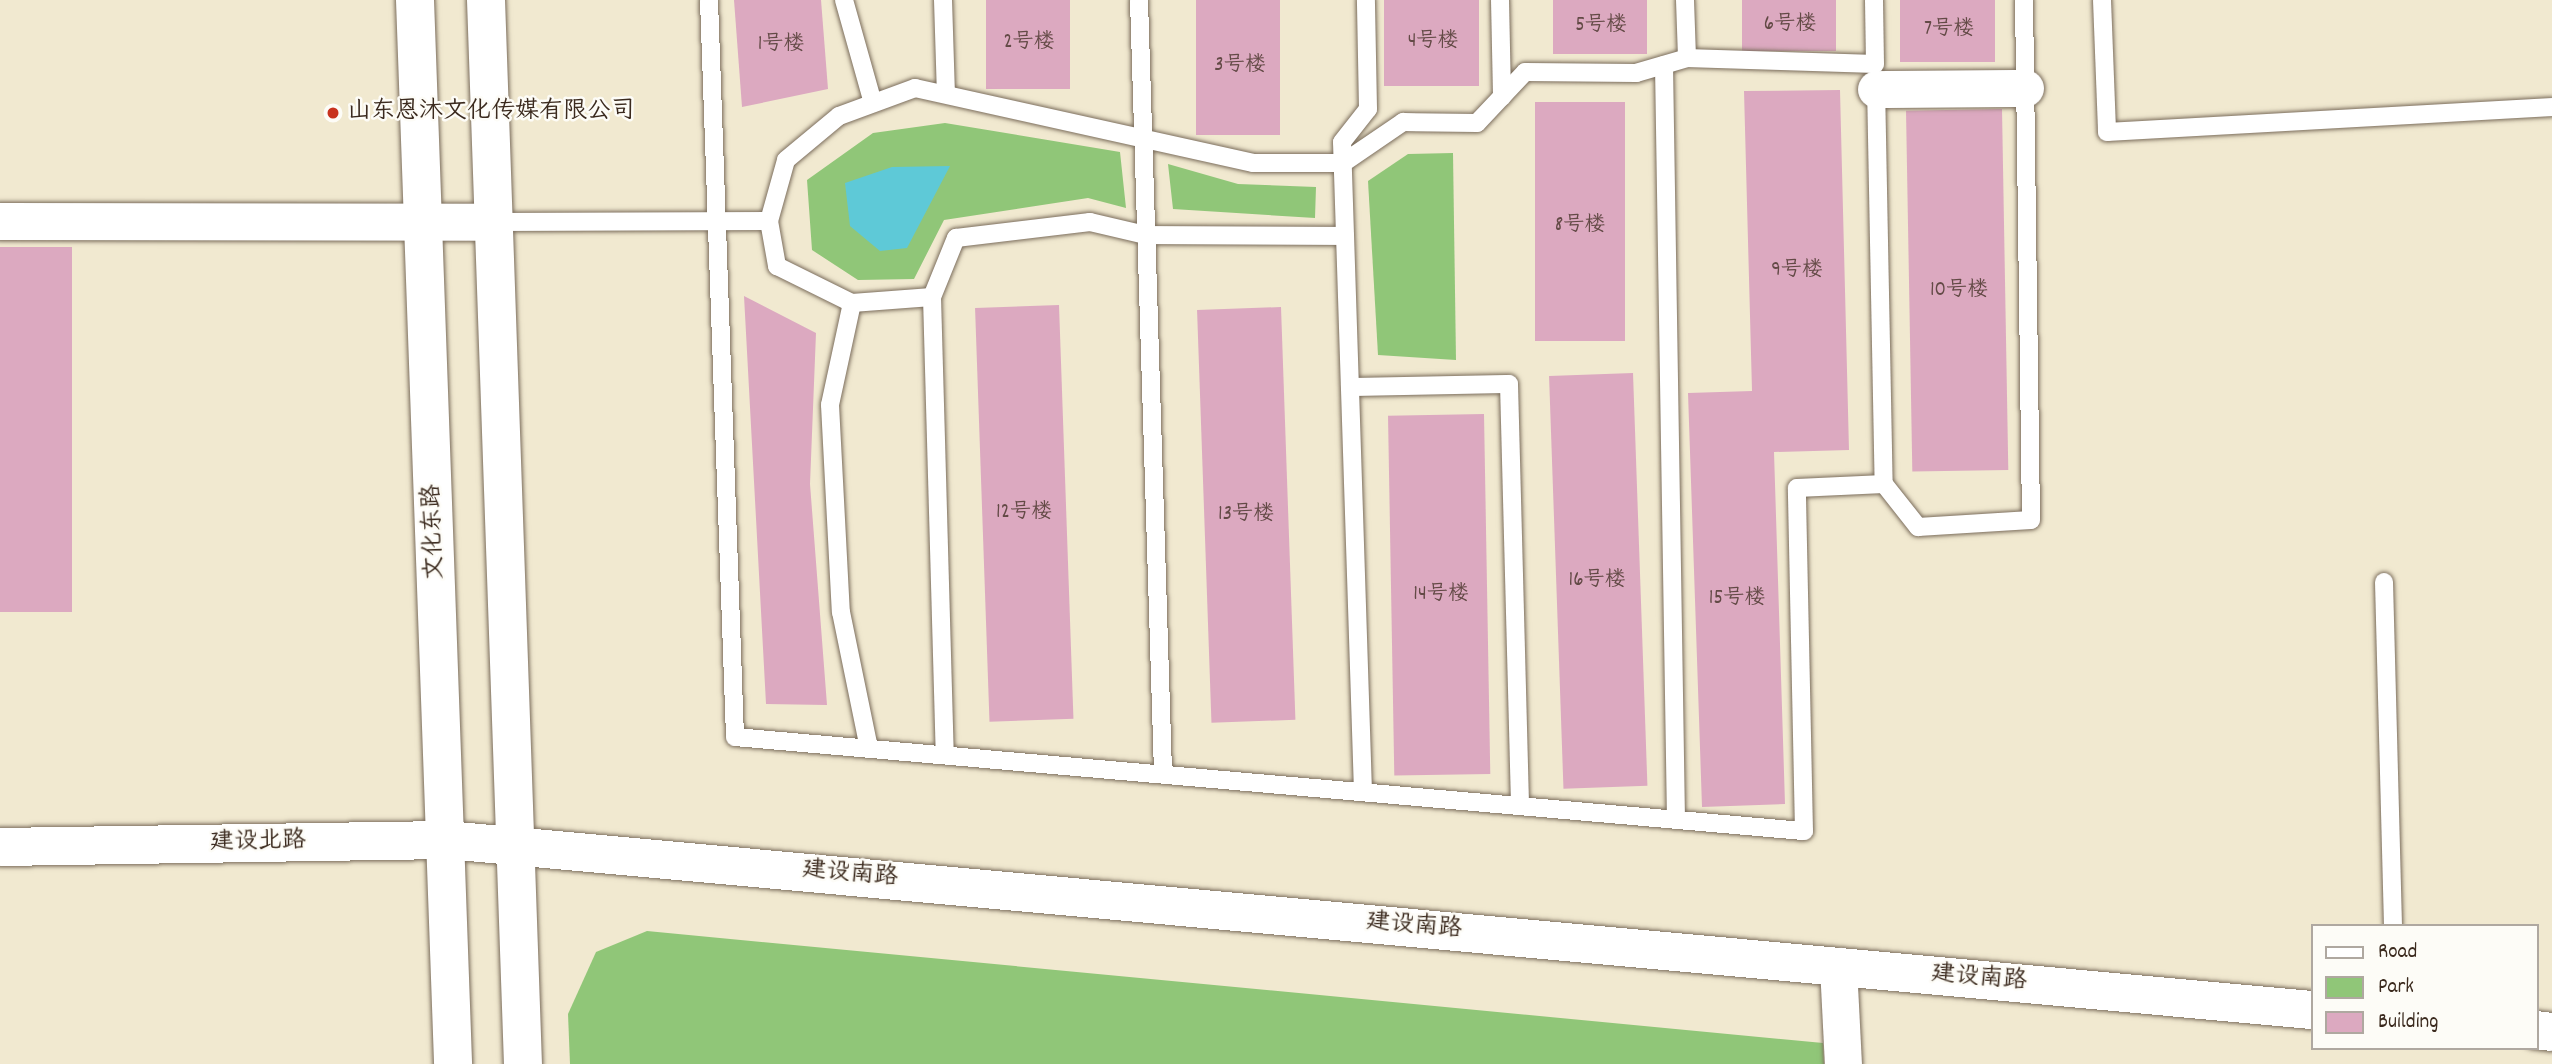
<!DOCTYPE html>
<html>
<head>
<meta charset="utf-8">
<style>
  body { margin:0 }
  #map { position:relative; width:2552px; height:1064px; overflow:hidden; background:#f1e9d0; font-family:Dekko,"LXGW WenKai TC",sans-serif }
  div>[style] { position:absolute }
  .green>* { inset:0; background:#90c678 }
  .water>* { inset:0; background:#5ec9d7 }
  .building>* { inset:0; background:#dca9c0; transform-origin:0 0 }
  .roads { filter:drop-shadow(0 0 2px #7b6d5c) drop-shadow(0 0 2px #7b6d5c) }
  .service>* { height:18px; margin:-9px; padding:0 9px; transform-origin:9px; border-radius:9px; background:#fff }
  .minor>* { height:37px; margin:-18.5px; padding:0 18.5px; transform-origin:18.5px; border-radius:18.5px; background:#fff }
  .tertiary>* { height:38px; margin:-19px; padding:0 19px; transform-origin:19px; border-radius:19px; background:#fff }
  .secondary>* { height:38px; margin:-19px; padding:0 19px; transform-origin:19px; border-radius:19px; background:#fff }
  .dots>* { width:19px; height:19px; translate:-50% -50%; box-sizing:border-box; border:4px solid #fdfcf7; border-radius:50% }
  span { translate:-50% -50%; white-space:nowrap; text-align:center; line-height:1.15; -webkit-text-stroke:5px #fdfcf7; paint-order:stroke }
  .number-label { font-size:21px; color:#634a46 }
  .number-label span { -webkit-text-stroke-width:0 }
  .poi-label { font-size:24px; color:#3b2a1e }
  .left { translate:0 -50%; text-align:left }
  .street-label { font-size:24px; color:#3b2a1e }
  .legend { position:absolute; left:2311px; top:924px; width:228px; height:126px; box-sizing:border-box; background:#fdfcf7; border:2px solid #afa8a0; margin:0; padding:9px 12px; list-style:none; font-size:21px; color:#3b2a1e }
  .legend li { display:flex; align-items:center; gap:14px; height:35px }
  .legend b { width:35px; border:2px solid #afa8a0 }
</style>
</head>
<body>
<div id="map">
  <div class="green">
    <div style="clip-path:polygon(945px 123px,1120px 152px,1126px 208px,1088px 198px,944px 220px,914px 279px,858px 280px,812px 250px,807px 180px,873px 133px)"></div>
    <div style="clip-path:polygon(1453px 153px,1456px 360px,1378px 355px,1368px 181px,1408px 154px)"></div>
    <div style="clip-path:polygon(1168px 164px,1238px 184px,1316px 187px,1315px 218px,1173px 209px)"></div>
    <div style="clip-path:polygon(647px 931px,1823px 1043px,1824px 1064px,570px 1064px,568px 1014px,596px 952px)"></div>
  </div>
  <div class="water">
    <div style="clip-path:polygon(950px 166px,907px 248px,880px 251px,850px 226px,845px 183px,892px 167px)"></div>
  </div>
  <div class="building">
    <div style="clip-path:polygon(734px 0,821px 0,828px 89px,742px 107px)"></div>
    <div style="left:986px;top:0;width:84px;height:89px"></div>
    <div style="left:1196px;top:0;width:84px;height:135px"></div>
    <div style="left:1384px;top:0;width:95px;height:86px"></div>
    <div style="left:1553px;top:0;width:94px;height:54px"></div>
    <div style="left:1742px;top:0;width:94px;height:51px"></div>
    <div style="left:1900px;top:0;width:95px;height:62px"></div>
    <div style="clip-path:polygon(1840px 90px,1849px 450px,1774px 452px,1785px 804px,1702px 807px,1688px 393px,1752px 391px,1744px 91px)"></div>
    <div style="left:1625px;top:102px;width:239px;height:90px;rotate:90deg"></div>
    <div style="left:2002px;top:109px;width:361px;height:96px;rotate:89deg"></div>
    <div style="left:0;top:247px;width:72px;height:365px"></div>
    <div style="clip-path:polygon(744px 296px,816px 333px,810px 484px,827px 705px,766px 704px)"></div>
    <div style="left:1059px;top:305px;width:414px;height:84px;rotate:88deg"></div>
    <div style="left:1281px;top:307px;width:413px;height:84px;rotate:88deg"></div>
    <div style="left:1633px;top:373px;width:413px;height:84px;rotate:88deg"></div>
    <div style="left:1484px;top:414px;width:360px;height:96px;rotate:89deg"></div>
  </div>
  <div class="roads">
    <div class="service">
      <div style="left:709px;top:0;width:737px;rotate:87.98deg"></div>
      <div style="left:735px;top:737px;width:1073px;rotate:5.03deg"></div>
      <div style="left:1804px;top:831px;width:343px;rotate:-91.2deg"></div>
      <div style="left:1797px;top:488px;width:87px;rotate:-2.6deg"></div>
      <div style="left:1884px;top:484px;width:55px;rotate:51.7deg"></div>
      <div style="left:1918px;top:527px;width:113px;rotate:-3.5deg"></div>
      <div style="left:2031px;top:520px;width:520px;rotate:-90.77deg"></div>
      <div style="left:844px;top:0;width:107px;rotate:74.3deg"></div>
      <div style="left:943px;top:0;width:93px;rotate:88.2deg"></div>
      <div style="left:1139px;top:0;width:774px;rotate:88.22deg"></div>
      <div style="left:1500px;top:0;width:97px;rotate:88.8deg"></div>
      <div style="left:1685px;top:0;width:58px;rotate:88deg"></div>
      <div style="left:2102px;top:0;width:132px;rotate:87.8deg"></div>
      <div style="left:2107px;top:132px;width:446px;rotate:-3.2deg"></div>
      <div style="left:1664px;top:65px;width:755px;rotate:89.09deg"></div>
      <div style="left:1876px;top:85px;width:399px;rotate:88.9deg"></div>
      <div style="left:769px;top:221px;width:46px;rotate:79.9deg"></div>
      <div style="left:777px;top:266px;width:84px;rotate:26.3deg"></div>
      <div style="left:852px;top:303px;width:80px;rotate:-4.3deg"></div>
      <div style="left:932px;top:297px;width:64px;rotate:-67.9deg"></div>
      <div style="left:956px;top:238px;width:135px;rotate:-6.8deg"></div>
      <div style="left:1090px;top:222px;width:57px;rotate:13.1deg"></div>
      <div style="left:1146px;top:235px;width:199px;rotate:0.3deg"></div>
      <div style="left:494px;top:222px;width:275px;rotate:-0.2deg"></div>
      <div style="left:769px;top:221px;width:63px;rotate:-74.4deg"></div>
      <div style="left:786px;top:160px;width:69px;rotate:-39.7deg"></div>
      <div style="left:839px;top:116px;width:81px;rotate:-20.2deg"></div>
      <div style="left:915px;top:88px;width:346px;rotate:12.5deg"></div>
      <div style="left:1253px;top:163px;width:90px"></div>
      <div style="left:1343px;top:163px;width:73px;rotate:-34.3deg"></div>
      <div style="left:1403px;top:122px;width:74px;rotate:0.8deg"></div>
      <div style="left:1477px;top:123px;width:70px;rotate:-46.7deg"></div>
      <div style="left:1525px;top:72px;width:111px;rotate:0.5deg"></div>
      <div style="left:1636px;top:73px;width:53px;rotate:-16.4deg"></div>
      <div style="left:1687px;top:58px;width:188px;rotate:1.8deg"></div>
      <div style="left:1875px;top:64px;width:64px;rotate:-90.9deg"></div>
      <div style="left:932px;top:297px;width:458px;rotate:88.4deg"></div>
      <div style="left:852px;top:303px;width:104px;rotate:102.2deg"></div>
      <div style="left:830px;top:405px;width:207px;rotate:87deg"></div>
      <div style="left:841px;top:612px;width:139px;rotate:78.4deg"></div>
      <div style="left:1350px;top:387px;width:159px;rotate:-1.1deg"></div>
      <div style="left:1509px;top:384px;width:422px;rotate:88.5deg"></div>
      <div style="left:2384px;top:582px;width:344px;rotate:88.5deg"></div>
      <div style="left:1363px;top:792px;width:650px;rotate:-91.85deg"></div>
      <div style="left:1342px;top:142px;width:42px;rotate:-51.8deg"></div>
      <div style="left:1368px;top:109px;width:109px;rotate:-91.1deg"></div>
    </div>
    <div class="minor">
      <div style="left:1876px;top:89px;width:149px;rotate:-0.4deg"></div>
      <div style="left:0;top:221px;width:494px;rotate:0.1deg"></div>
      <div style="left:1838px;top:966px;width:98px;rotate:87.1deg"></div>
    </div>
    <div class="tertiary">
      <div style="left:415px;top:0;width:1065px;rotate:87.95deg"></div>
      <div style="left:486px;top:0;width:1065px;rotate:88.01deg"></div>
    </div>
    <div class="secondary">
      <div style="left:0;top:847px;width:447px;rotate:-0.9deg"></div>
      <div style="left:447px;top:840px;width:1873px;rotate:5.21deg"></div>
      <div style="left:2536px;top:1030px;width:16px;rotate:7deg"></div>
    </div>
  </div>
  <div class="dots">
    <div style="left:333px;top:113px;background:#c8321e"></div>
  </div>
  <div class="number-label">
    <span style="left:1790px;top:25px">6号楼</span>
    <span style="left:1601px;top:26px">5号楼</span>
    <span style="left:1949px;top:30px">7号楼</span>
    <span style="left:1433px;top:42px">4号楼</span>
    <span style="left:1029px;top:43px">2号楼</span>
    <span style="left:781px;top:45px">1号楼</span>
    <span style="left:1240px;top:66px">3号楼</span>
    <span style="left:1580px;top:226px">8号楼</span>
    <span style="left:1797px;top:271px">9号楼</span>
    <span style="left:1959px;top:291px">10号楼</span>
    <span style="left:1024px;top:513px">12号楼</span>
    <span style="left:1246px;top:515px">13号楼</span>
    <span style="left:1597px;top:581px">16号楼</span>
    <span style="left:1441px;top:595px">14号楼</span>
    <span style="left:1737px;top:599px">15号楼</span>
  </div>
  <div class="poi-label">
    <span class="left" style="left:347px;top:113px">山东恩沐文化传媒有限公司</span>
  </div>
  <div class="street-label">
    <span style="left:435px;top:532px;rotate:-92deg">文化东路</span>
    <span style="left:258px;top:843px;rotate:-1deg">建设北路</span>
    <span style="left:850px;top:875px;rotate:5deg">建设南路</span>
    <span style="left:1414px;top:927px;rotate:5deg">建设南路</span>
    <span style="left:1979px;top:979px;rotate:5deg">建设南路</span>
  </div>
  <ul class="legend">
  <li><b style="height:9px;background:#fff"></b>Road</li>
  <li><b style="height:19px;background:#90c678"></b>Park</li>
  <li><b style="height:19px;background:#dca9c0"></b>Building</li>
  </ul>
</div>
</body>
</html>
